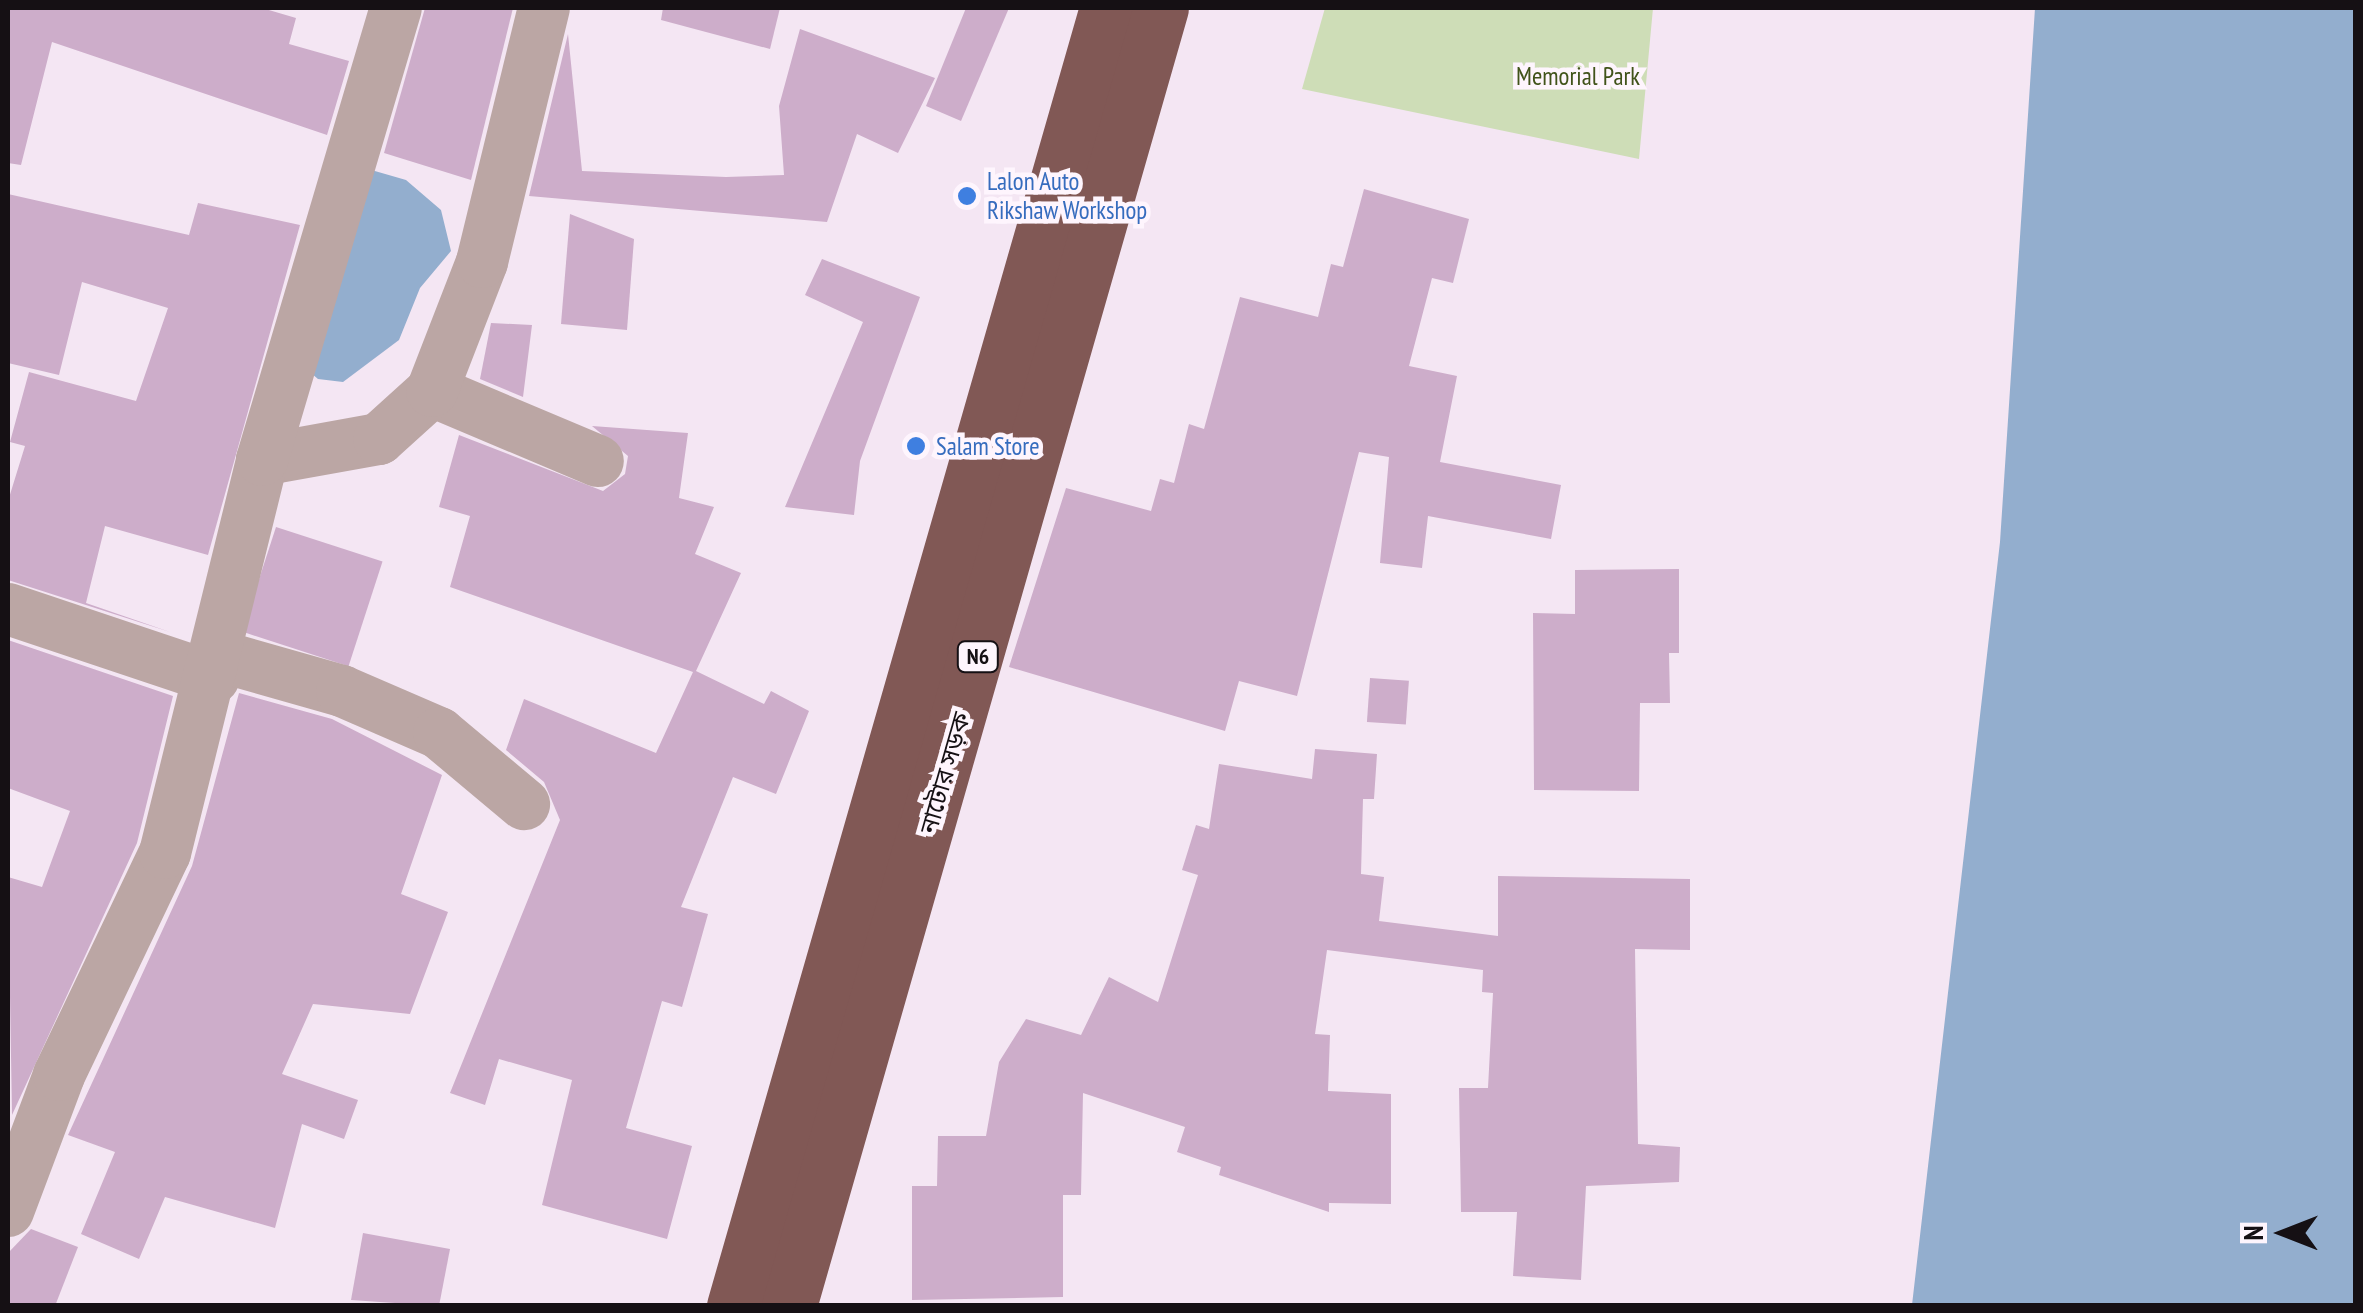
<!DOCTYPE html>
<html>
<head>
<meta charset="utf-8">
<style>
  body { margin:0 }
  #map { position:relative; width:2363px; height:1313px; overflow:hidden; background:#f4e6f3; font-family:"PT Sans Narrow","Noto Sans Bengali",sans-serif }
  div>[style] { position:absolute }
  .green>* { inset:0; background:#ceddb7 }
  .water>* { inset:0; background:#93aece }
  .building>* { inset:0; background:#cdadca; transform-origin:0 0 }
  .minor>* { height:52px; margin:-26px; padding:0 26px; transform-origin:26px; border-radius:26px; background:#bba6a4 }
  .highway>* { height:55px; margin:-27.5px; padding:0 27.5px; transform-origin:27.5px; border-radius:27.5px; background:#815855 }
  .dots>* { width:28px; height:28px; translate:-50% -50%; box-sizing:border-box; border:5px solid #fef5fd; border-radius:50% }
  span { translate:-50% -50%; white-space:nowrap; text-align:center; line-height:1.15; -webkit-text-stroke:9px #fef5fd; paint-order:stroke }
  .shield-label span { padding:2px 8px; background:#fef5fd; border:2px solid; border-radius:8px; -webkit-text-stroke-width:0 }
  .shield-label { font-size:22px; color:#151014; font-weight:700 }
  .park-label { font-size:25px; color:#41531a }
  .shop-label { font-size:25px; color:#366cbe }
  .left { translate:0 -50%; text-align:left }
  .street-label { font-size:25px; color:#151014 }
  .frame { position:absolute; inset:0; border:10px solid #151014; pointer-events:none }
  .north { position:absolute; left:2233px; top:1183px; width:100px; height:100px; -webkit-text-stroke:8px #fef5fd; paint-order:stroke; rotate:270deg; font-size:28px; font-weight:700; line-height:40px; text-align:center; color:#151014 }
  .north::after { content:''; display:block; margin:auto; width:35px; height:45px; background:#151014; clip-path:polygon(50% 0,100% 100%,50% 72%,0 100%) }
</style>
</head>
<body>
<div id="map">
  <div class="green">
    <div style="clip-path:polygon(1325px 8px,1653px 8px,1639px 159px,1302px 89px)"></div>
  </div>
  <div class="water">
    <div style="clip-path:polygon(2035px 8px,2355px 8px,2355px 1305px,1912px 1305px,2000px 542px)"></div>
    <div style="clip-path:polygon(361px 167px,406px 180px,441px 210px,451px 251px,420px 288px,399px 340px,343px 382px,318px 379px,305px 368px)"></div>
  </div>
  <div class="building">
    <div style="clip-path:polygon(8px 8px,262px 8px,296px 18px,289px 44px,349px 61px,327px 135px,52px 42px,21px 165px,8px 163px)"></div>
    <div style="clip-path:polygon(425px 8px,513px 8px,471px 180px,384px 153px)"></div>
    <div style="clip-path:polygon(663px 8px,780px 8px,770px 49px,661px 20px)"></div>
    <div style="clip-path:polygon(966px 8px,1009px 8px,961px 121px,926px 106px)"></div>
    <div style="clip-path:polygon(800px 29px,935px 78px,898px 153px,857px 134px,827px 222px,529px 196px,568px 34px,582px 171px,726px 177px,784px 175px,779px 106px)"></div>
    <div style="clip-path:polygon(1364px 189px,1469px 219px,1453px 283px,1432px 278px,1409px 366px,1457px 376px,1440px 462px,1561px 485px,1551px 539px,1428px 516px,1422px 568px,1380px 563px,1389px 457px,1359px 452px,1297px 696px,1239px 681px,1225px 731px,1009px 667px,1066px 488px,1151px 511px,1160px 479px,1174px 483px,1189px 424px,1204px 429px,1240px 297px,1318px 317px,1331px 264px,1343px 267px)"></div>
    <div style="clip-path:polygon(8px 194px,189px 235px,198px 203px,300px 225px,208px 555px,105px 526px,86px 603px,170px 632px,8px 580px,8px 501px,25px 446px,10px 442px,29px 372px,136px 401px,168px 308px,82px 282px,59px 375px,8px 363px)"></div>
    <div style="clip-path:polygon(570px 214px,634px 239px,627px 330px,561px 324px)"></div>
    <div style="clip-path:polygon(822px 259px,920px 297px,860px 461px,854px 515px,785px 507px,863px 322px,805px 295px)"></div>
    <div style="clip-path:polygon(491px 323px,532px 325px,523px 397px,480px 379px)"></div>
    <div style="clip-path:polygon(592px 426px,688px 433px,679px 498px,714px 507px,695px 554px,741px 573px,696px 671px,764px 704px,771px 691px,809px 711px,776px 794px,733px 777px,681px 907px,708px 914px,682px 1007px,662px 1001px,626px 1128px,692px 1146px,667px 1239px,542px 1205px,572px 1080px,499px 1059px,485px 1105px,450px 1093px,560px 820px,544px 782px,506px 750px,524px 699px,656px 753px,693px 672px,450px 587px,470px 516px,439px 507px,459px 435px,603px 491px,625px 474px,628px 456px)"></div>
    <div style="left:276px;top:527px;width:112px;height:110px;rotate:18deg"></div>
    <div style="clip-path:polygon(1679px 569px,1679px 653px,1669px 653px,1670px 703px,1640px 703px,1639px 791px,1534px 790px,1533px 613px,1575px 614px,1575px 570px)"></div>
    <div style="clip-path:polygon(8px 640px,173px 696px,137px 843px,12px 1115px,8px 877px,42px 887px,70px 811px,8px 788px)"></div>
    <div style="left:1370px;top:678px;width:39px;height:44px;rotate:4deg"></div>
    <div style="clip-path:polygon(239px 693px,332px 719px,442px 775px,401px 894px,448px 912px,410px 1014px,313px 1004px,282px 1074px,358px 1100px,344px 1139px,302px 1124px,275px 1228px,165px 1197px,139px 1259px,81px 1234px,115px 1152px,68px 1135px,192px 866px)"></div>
    <div style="clip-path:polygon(1315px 749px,1377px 754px,1374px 799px,1363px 799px,1361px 874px,1384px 877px,1379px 921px,1498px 936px,1498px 876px,1690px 879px,1690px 950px,1635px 949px,1638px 1144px,1680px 1147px,1679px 1182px,1586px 1186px,1581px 1280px,1513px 1276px,1517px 1212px,1461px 1212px,1459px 1088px,1488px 1088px,1493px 993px,1482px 992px,1483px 970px,1327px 950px,1315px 1034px,1330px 1035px,1328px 1091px,1391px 1094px,1391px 1204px,1329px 1203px,1329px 1212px,1219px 1175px,1221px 1167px,1177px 1152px,1185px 1127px,1083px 1093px,1081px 1195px,1063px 1195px,1063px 1297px,912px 1300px,912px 1186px,937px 1186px,938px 1136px,986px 1136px,999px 1062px,1026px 1019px,1081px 1035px,1109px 977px,1158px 1002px,1198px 875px,1182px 870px,1196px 825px,1209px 829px,1219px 764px,1312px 779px)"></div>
    <div style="clip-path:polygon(31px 1229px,78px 1247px,55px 1306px,8px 1306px,8px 1253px)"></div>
    <div style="clip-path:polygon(363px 1233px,450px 1249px,439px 1306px,351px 1300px)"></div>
  </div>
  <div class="minor">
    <div style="left:432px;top:391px;width:180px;rotate:22.9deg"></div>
    <div style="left:262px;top:460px;width:119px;rotate:-10.2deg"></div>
    <div style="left:379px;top:439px;width:72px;rotate:-42.2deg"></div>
    <div style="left:432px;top:391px;width:138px;rotate:-68.8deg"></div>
    <div style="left:482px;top:262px;width:261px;rotate:-76.3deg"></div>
    <div style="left:8px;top:609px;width:217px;rotate:18.5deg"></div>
    <div style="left:219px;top:656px;width:128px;rotate:15.9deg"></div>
    <div style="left:342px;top:691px;width:106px;rotate:23.4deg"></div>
    <div style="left:439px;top:733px;width:111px;rotate:39.9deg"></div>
    <div style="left:8px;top:1211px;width:145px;rotate:-69.4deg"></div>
    <div style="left:59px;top:1075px;width:246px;rotate:-64.5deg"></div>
    <div style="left:165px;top:853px;width:405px;rotate:-76.1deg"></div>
    <div style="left:262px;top:460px;width:471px;rotate:-73.5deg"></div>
  </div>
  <div class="highway">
    <div style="left:734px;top:1306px;width:1351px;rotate:-73.97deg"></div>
    <div style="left:789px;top:1306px;width:1350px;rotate:-74.01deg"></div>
  </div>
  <div class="dots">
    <div style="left:967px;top:196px;background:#3f7fe0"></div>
    <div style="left:916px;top:446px;background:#3f7fe0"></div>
  </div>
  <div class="shield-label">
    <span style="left:978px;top:657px">N6</span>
  </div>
  <div class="park-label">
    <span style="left:1578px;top:76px">Memorial Park</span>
  </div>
  <div class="shop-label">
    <span class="left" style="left:987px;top:196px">Lalon Auto<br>Rikshaw Workshop</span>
    <span class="left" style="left:936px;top:446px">Salam Store</span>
  </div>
  <div class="street-label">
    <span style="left:945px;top:773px;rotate:-74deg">নাটোর সড়ক</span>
  </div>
  <div class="frame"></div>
  <div class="north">N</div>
</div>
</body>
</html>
